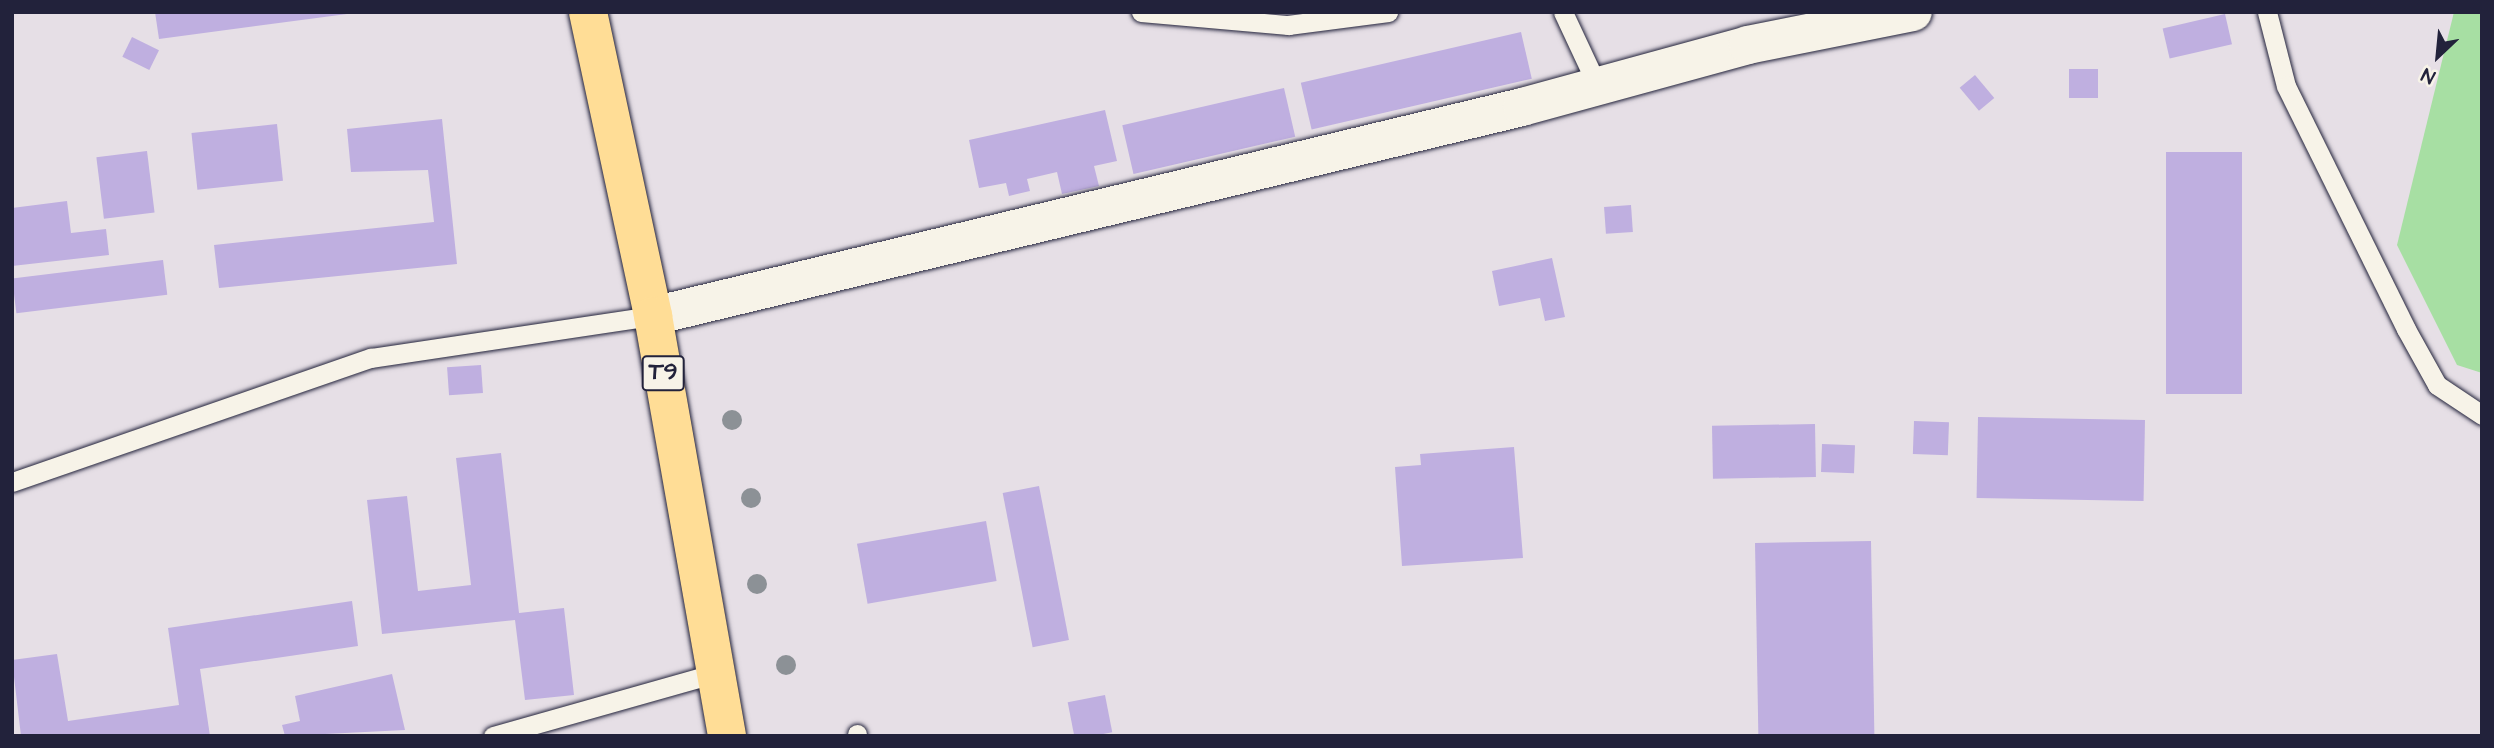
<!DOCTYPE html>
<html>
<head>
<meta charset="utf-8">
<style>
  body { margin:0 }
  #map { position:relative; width:2494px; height:748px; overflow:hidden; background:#e6dfe6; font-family:"Architects Daughter",sans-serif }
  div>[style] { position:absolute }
  .green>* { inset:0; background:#a7dfa3 }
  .building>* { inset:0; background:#bfafe0; transform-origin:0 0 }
  .roads { filter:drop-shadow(0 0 2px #22223b) drop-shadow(0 0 2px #22223b) }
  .lane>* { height:19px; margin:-9.5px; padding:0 9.5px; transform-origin:9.5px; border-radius:9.5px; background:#f7f3e8 }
  .street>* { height:38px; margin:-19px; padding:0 19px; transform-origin:19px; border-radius:19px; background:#f7f3e8 }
  .highway>* { height:38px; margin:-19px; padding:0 19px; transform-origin:19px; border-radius:19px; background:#ffdd96 }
  .trees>* { width:20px; height:20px; margin:-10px; border-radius:50%; background:#8c9196 }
  span { translate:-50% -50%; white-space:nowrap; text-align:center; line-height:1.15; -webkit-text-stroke:6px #f7f3e8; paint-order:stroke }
  .shield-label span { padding:2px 5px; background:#f7f3e8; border:2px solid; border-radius:5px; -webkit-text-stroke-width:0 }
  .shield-label { font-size:24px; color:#22223b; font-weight:700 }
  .frame { position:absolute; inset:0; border:14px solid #22223b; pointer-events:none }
  .north { position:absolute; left:2403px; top:21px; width:70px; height:70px; -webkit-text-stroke:5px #f7f3e8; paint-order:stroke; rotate:206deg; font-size:19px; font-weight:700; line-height:28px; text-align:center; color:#22223b }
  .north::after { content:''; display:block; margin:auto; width:24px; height:32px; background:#22223b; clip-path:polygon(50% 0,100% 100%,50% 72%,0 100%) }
</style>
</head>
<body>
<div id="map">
  <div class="green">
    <div style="clip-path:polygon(2454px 12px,2482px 12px,2482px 373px,2457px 365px,2397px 245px)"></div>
  </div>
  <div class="building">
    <div style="clip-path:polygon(155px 12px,347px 12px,347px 14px,159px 39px)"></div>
    <div style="left:2225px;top:14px;width:31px;height:64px;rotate:77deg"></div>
    <div style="left:1521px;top:32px;width:48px;height:226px;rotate:77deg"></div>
    <div style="left:132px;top:37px;width:30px;height:22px;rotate:26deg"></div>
    <div style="left:2069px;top:69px;width:29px;height:29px"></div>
    <div style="left:1975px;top:75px;width:30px;height:20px;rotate:50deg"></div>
    <div style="left:1284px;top:88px;width:50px;height:166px;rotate:77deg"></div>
    <div style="clip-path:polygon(1105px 110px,1117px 161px,1094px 166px,1099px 186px,1062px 194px,1057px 172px,1027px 179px,1030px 191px,1009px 196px,1006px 183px,979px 188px,969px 140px)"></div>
    <div style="clip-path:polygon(442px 119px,457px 264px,219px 288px,214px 245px,434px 222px,428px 170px,351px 172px,347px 129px)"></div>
    <div style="left:277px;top:124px;width:57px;height:86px;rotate:84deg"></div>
    <div style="left:147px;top:151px;width:62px;height:51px;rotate:83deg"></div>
    <div style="left:2166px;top:152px;width:76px;height:242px"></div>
    <div style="clip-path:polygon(67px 201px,71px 233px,106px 229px,109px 255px,12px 266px,12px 208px)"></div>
    <div style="left:1631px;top:205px;width:27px;height:27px;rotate:86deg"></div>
    <div style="clip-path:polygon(1552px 258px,1565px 317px,1545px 321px,1540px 298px,1499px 306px,1492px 271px)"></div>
    <div style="left:163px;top:260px;width:35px;height:152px;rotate:83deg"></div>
    <div style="left:481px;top:365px;width:28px;height:34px;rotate:86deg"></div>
    <div style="left:1978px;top:417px;width:167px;height:81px;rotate:1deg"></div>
    <div style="left:1914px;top:421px;width:35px;height:33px;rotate:2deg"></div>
    <div style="left:1815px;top:424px;width:53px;height:103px;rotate:89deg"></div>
    <div style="left:1822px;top:444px;width:33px;height:28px;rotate:2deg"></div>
    <div style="clip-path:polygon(1514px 447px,1523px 558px,1402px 566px,1395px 467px,1421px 465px,1420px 454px)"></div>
    <div style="clip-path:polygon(501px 453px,519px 613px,564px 608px,574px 695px,525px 700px,515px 620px,382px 634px,367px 500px,407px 496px,418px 591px,471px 585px,456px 458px)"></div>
    <div style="left:1039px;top:486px;width:157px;height:37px;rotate:79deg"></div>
    <div style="left:986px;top:521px;width:61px;height:131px;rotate:80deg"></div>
    <div style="left:1871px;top:541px;width:195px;height:116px;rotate:89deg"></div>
    <div style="clip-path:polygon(352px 601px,358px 646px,200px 669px,210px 736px,21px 736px,12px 660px,57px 654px,68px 721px,179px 705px,168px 628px)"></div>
    <div style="clip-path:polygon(392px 674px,405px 730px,285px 736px,282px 725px,300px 721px,295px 696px)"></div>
    <div style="left:1105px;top:695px;width:38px;height:38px;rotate:79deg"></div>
  </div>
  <div class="roads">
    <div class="lane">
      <div style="left:1141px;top:12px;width:148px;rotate:5.1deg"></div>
      <div style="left:1288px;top:25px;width:101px;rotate:-7.4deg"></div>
      <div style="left:1563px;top:12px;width:81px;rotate:65deg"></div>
      <div style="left:2267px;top:12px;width:76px;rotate:75.6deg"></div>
      <div style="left:2286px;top:86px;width:271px;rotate:63.7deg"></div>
      <div style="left:2406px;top:329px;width:64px;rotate:61deg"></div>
      <div style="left:2437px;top:385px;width:54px;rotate:33.7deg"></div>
      <div style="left:12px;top:482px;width:380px;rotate:-19.1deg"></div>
      <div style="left:371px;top:358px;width:285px;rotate:-8.5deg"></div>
      <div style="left:857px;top:734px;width:2px;rotate:90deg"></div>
      <div style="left:493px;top:736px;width:231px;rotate:-15.8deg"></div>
    </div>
    <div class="street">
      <div style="left:653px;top:316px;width:894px;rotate:-13.52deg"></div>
      <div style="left:1522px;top:107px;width:234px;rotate:-15.3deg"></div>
      <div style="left:1748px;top:45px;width:168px;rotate:-11.3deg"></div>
    </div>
    <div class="highway">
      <div style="left:588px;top:12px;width:311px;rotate:77.9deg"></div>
      <div style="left:653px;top:316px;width:426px;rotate:80deg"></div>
    </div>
  </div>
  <div class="trees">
    <div style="left:732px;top:420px"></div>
    <div style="left:751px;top:498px"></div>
    <div style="left:757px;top:584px"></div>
    <div style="left:786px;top:665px"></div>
  </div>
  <div class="shield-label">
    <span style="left:663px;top:373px">T9</span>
  </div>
  <div class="frame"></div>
  <div class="north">N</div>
</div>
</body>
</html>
